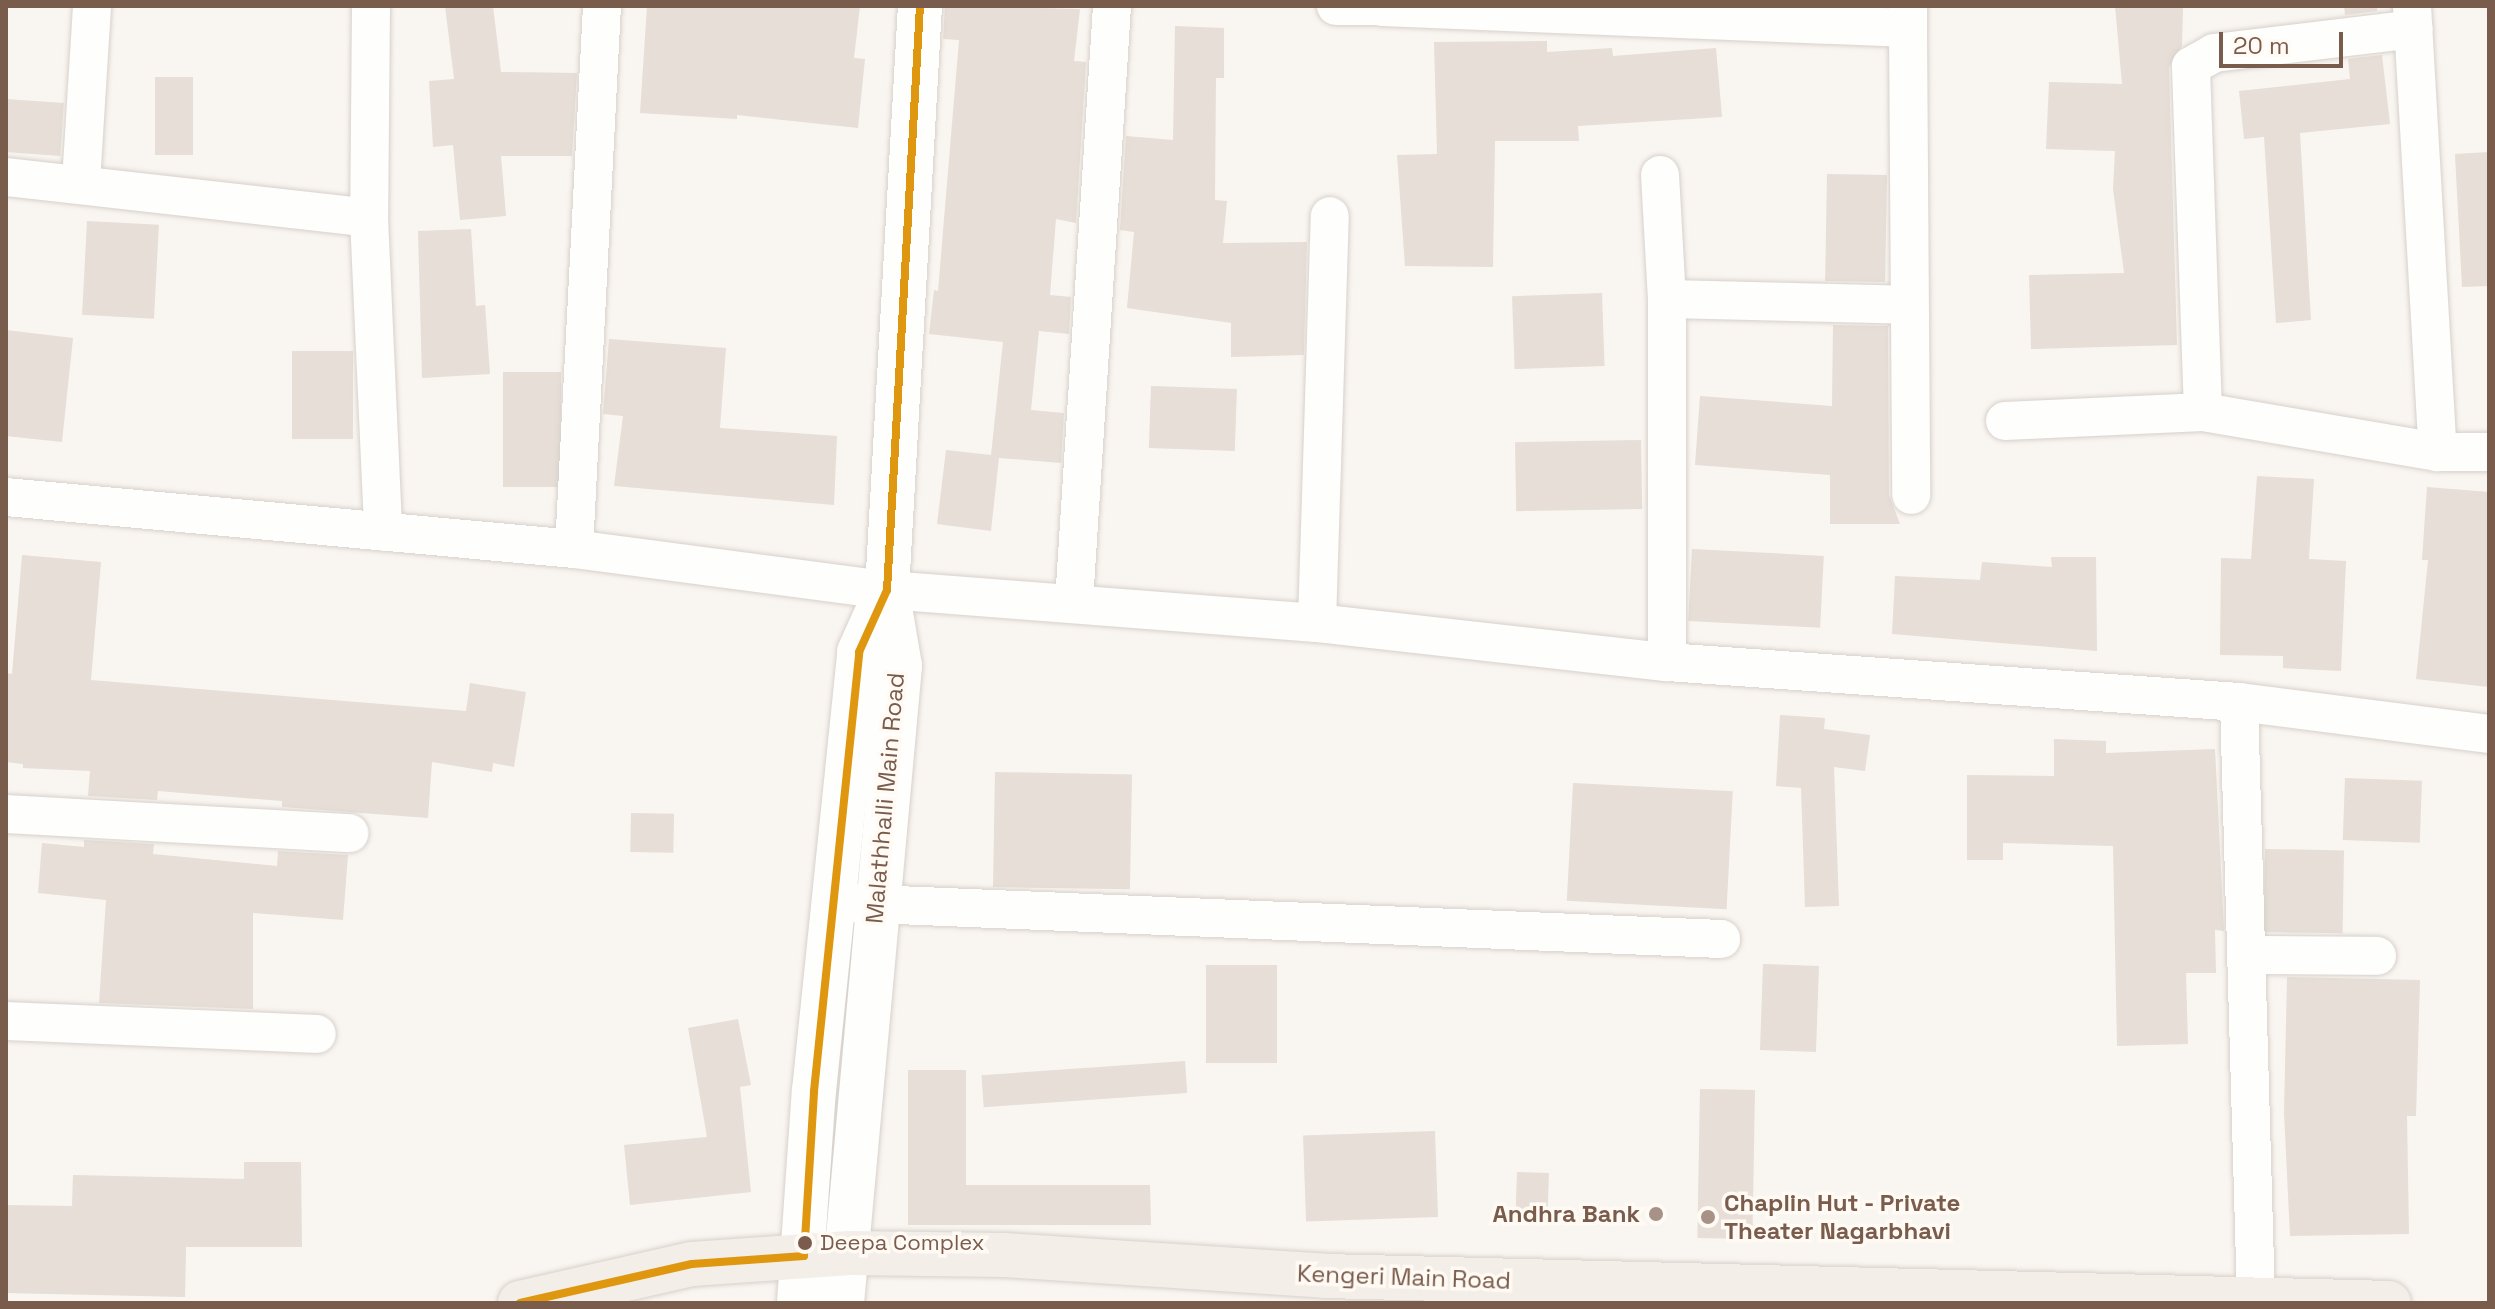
<!DOCTYPE html>
<html>
<head>
<meta charset="utf-8">
<style>
  body { margin:0 }
  #map { position:relative; width:2495px; height:1309px; overflow:hidden; background:#f9f5f0; font-family:"Space Grotesk",sans-serif }
  div>[style] { position:absolute }
  .building>* { inset:0; background:#e6ded7; transform-origin:0 0 }
  .roads { filter:drop-shadow(0 0 2px #d7d1cb) drop-shadow(0 0 2px #d7d1cb) }
  .street>* { height:38px; margin:-19px; padding:0 19px; transform-origin:19px; border-radius:19px; background:#fefefd }
  .secondary>* { height:44px; margin:-22px; padding:0 22px; transform-origin:22px; border-radius:22px; background:#fefefd }
  .primary>* { height:44px; margin:-22px; padding:0 22px; transform-origin:22px; border-radius:22px; background:#f3eee8 }
  .bus-1>* { height:8px; margin:-4px; padding:0 4px; transform-origin:4px; border-radius:4px; background:#de970f }
  .dots>* { width:22px; height:22px; translate:-50% -50%; box-sizing:border-box; border:4px solid #fffaf3; border-radius:50% }
  span { translate:-50% -50%; white-space:nowrap; text-align:center; line-height:1.15; -webkit-text-stroke:7px #fffaf3; paint-order:stroke }
  .bus-label { font-size:22px; color:#7a5c4d }
  .left { translate:0 -50%; text-align:left }
  .street-label { font-size:24px; color:#7a5c4d }
  .poi-label { font-size:24px; color:#7a5c4d; font-weight:700 }
  .right { translate:-100% -50%; text-align:right }
  .frame { position:absolute; inset:0; border:8px solid #7a5c4d; pointer-events:none }
  .scale { position:absolute; left:2219px; top:32px; width:124px; height:36px; box-sizing:border-box; border:4px solid #7a5c4d; border-top:0; padding-left:10px; font-size:24px; line-height:28px; white-space:nowrap; color:#7a5c4d; -webkit-text-stroke:6px #fffaf3; paint-order:stroke }
</style>
</head>
<body>
<div id="map">
  <div class="building">
    <div style="clip-path:polygon(445px 6px,493px 6px,501px 72px,577px 73px,572px 156px,501px 156px,506px 216px,460px 220px,453px 145px,433px 147px,429px 81px,454px 79px)"></div>
    <div style="clip-path:polygon(647px 6px,860px 6px,854px 58px,865px 59px,858px 128px,737px 115px,737px 119px,640px 113px)"></div>
    <div style="clip-path:polygon(945px 6px,1080px 9px,1074px 61px,1086px 62px,1076px 223px,1056px 219px,1050px 295px,1071px 297px,1069px 334px,1039px 331px,1031px 410px,1064px 413px,1061px 463px,999px 458px,991px 531px,937px 524px,946px 450px,991px 455px,1003px 342px,929px 334px,934px 290px,938px 291px,959px 40px,943px 39px)"></div>
    <div style="clip-path:polygon(2115px 6px,2183px 6px,2182px 46px,2169px 67px,2177px 345px,2031px 349px,2029px 275px,2124px 273px,2113px 189px,2115px 151px,2046px 149px,2049px 82px,2122px 84px)"></div>
    <div style="clip-path:polygon(2344px 6px,2377px 6px,2377px 11px,2345px 15px)"></div>
    <div style="clip-path:polygon(1175px 26px,1224px 28px,1224px 78px,1216px 78px,1215px 200px,1227px 201px,1223px 243px,1307px 242px,1304px 355px,1231px 357px,1231px 323px,1127px 308px,1134px 232px,1120px 230px,1126px 136px,1173px 140px)"></div>
    <div style="clip-path:polygon(1547px 41px,1547px 52px,1612px 48px,1613px 56px,1716px 48px,1722px 117px,1578px 126px,1579px 141px,1495px 141px,1493px 267px,1405px 266px,1397px 155px,1437px 154px,1434px 42px)"></div>
    <div style="clip-path:polygon(2382px 55px,2390px 124px,2300px 133px,2311px 320px,2276px 323px,2264px 137px,2244px 139px,2239px 91px,2350px 79px,2348px 59px)"></div>
    <div style="left:155px;top:77px;width:38px;height:78px"></div>
    <div style="left:6px;top:99px;width:58px;height:53px;rotate:4deg"></div>
    <div style="clip-path:polygon(2489px 152px,2489px 286px,2462px 287px,2455px 154px)"></div>
    <div style="left:1827px;top:174px;width:60px;height:107px;rotate:1deg"></div>
    <div style="left:87px;top:221px;width:72px;height:94px;rotate:3deg"></div>
    <div style="clip-path:polygon(471px 229px,476px 306px,485px 305px,490px 374px,422px 378px,418px 231px)"></div>
    <div style="left:1602px;top:293px;width:73px;height:90px;rotate:88deg"></div>
    <div style="clip-path:polygon(1833px 325px,1888px 326px,1889px 495px,1900px 524px,1830px 524px,1830px 475px,1695px 465px,1700px 396px,1832px 406px)"></div>
    <div style="clip-path:polygon(6px 330px,73px 338px,62px 442px,6px 436px)"></div>
    <div style="clip-path:polygon(609px 339px,726px 348px,720px 428px,837px 436px,834px 505px,614px 486px,623px 416px,603px 414px)"></div>
    <div style="left:292px;top:351px;width:61px;height:88px"></div>
    <div style="left:503px;top:372px;width:58px;height:115px"></div>
    <div style="left:1151px;top:386px;width:86px;height:62px;rotate:2deg"></div>
    <div style="left:1641px;top:440px;width:69px;height:126px;rotate:89deg"></div>
    <div style="clip-path:polygon(2257px 476px,2314px 479px,2309px 559px,2346px 561px,2341px 671px,2283px 668px,2283px 656px,2220px 655px,2221px 558px,2251px 559px)"></div>
    <div style="clip-path:polygon(2427px 487px,2489px 492px,2489px 687px,2416px 679px,2428px 560px,2422px 560px)"></div>
    <div style="left:1692px;top:549px;width:132px;height:72px;rotate:3deg"></div>
    <div style="clip-path:polygon(22px 555px,101px 562px,91px 680px,466px 711px,470px 683px,526px 692px,514px 767px,493px 763px,492px 772px,432px 762px,428px 818px,282px 807px,282px 801px,158px 791px,157px 800px,88px 796px,90px 771px,23px 768px,23px 764px,6px 762px,6px 673px,12px 674px)"></div>
    <div style="clip-path:polygon(2051px 557px,2096px 557px,2097px 651px,1892px 634px,1895px 576px,1980px 580px,1982px 562px,2052px 567px)"></div>
    <div style="clip-path:polygon(1780px 715px,1825px 718px,1824px 729px,1870px 735px,1865px 771px,1834px 767px,1839px 906px,1805px 907px,1801px 788px,1776px 786px)"></div>
    <div style="clip-path:polygon(2054px 739px,2106px 741px,2106px 753px,2215px 749px,2224px 931px,2215px 930px,2216px 973px,2186px 973px,2188px 1044px,2117px 1046px,2113px 846px,2003px 843px,2003px 860px,1967px 860px,1967px 775px,2054px 776px)"></div>
    <div style="left:995px;top:772px;width:137px;height:115px;rotate:1deg"></div>
    <div style="left:2345px;top:778px;width:77px;height:62px;rotate:2deg"></div>
    <div style="left:1573px;top:783px;width:160px;height:118px;rotate:3deg"></div>
    <div style="left:631px;top:813px;width:43px;height:39px;rotate:1deg"></div>
    <div style="clip-path:polygon(84px 840px,154px 844px,153px 854px,277px 866px,278px 851px,348px 855px,343px 920px,253px 913px,253px 1009px,99px 1003px,106px 900px,38px 893px,42px 843px,84px 847px)"></div>
    <div style="left:2265px;top:849px;width:79px;height:83px;rotate:1deg"></div>
    <div style="left:1763px;top:964px;width:56px;height:86px;rotate:2deg"></div>
    <div style="left:1206px;top:965px;width:71px;height:98px"></div>
    <div style="clip-path:polygon(2287px 977px,2420px 980px,2416px 1116px,2407px 1116px,2409px 1234px,2290px 1236px,2284px 1113px)"></div>
    <div style="clip-path:polygon(738px 1019px,751px 1085px,740px 1087px,751px 1192px,630px 1205px,624px 1145px,707px 1137px,688px 1028px)"></div>
    <div style="left:1185px;top:1061px;width:32px;height:204px;rotate:86deg"></div>
    <div style="clip-path:polygon(908px 1070px,966px 1070px,966px 1185px,1150px 1185px,1151px 1225px,908px 1225px)"></div>
    <div style="left:1700px;top:1089px;width:55px;height:149px;rotate:1deg"></div>
    <div style="left:1435px;top:1131px;width:86px;height:132px;rotate:88deg"></div>
    <div style="clip-path:polygon(244px 1162px,301px 1162px,302px 1247px,186px 1247px,185px 1297px,6px 1293px,6px 1205px,72px 1206px,73px 1175px,244px 1179px)"></div>
    <div style="left:1517px;top:1172px;width:32px;height:51px;rotate:2deg"></div>
  </div>
  <div class="roads">
    <div class="street">
      <div style="left:371px;top:6px;width:212px;rotate:90.5deg"></div>
      <div style="left:369px;top:218px;width:314px;rotate:87.4deg"></div>
      <div style="left:1336px;top:6px;width:46px"></div>
      <div style="left:2412px;top:6px;width:447px;rotate:86.7deg"></div>
      <div style="left:1382px;top:7px;width:526px;rotate:2.29deg"></div>
      <div style="left:1908px;top:28px;width:22px;rotate:-90deg"></div>
      <div style="left:1908px;top:28px;width:467px;rotate:89.6deg"></div>
      <div style="left:1660px;top:175px;width:124px;rotate:86.8deg"></div>
      <div style="left:1667px;top:299px;width:363px;rotate:90deg"></div>
      <div style="left:6px;top:177px;width:365px;rotate:6.4deg"></div>
      <div style="left:81px;top:182px;width:176px;rotate:-86.4deg"></div>
      <div style="left:1667px;top:299px;width:241px;rotate:1.4deg"></div>
      <div style="left:2203px;top:412px;width:238px;rotate:9.7deg"></div>
      <div style="left:2438px;top:452px;width:51px"></div>
      <div style="left:2005px;top:421px;width:198px;rotate:-2.6deg"></div>
      <div style="left:2203px;top:412px;width:346px;rotate:-92deg"></div>
      <div style="left:2191px;top:66px;width:26px;rotate:-29deg"></div>
      <div style="left:2214px;top:53px;width:201px;rotate:-6.8deg"></div>
      <div style="left:6px;top:497px;width:570px;rotate:5.23deg"></div>
      <div style="left:574px;top:549px;width:316px;rotate:7.5deg"></div>
      <div style="left:887px;top:590px;width:431px;rotate:4.4deg"></div>
      <div style="left:1317px;top:623px;width:352px;rotate:6.4deg"></div>
      <div style="left:1667px;top:662px;width:573px;rotate:4deg"></div>
      <div style="left:2239px;top:702px;width:252px;rotate:7.3deg"></div>
      <div style="left:574px;top:549px;width:544px;rotate:-87.05deg"></div>
      <div style="left:1074px;top:602px;width:597px;rotate:-86.35deg"></div>
      <div style="left:1317px;top:623px;width:407px;rotate:-88.2deg"></div>
      <div style="left:2239px;top:702px;width:597px;rotate:88.37deg"></div>
      <div style="left:6px;top:814px;width:344px;rotate:3.2deg"></div>
      <div style="left:848px;top:903px;width:874px;rotate:2.36deg"></div>
      <div style="left:2246px;top:955px;width:131px;rotate:0.4deg"></div>
      <div style="left:6px;top:1021px;width:311px;rotate:2.4deg"></div>
    </div>
    <div class="secondary">
      <div style="left:799px;top:1303px;width:213px;rotate:-86deg"></div>
      <div style="left:814px;top:1091px;width:441px;rotate:-84.1deg"></div>
      <div style="left:859px;top:652px;width:68px;rotate:-65.7deg"></div>
      <div style="left:842px;top:1303px;width:640px;rotate:-84.8deg"></div>
      <div style="left:900px;top:666px;width:77px;rotate:-99.7deg"></div>
      <div style="left:887px;top:590px;width:585px;rotate:-86.77deg"></div>
    </div>
    <div class="primary">
      <div style="left:520px;top:1303px;width:176px;rotate:-12.8deg"></div>
      <div style="left:692px;top:1264px;width:158px;rotate:-4deg"></div>
      <div style="left:850px;top:1253px;width:154px;rotate:0.7deg"></div>
      <div style="left:1004px;top:1255px;width:322px;rotate:3.7deg"></div>
      <div style="left:1325px;top:1276px;width:1064px;rotate:1.45deg"></div>
    </div>
  </div>
  <div class="bus-1">
    <div style="left:520px;top:1303px;width:176px;rotate:-12.8deg"></div>
    <div style="left:692px;top:1264px;width:112px;rotate:-4.1deg"></div>
    <div style="left:804px;top:1256px;width:165px;rotate:-86.5deg"></div>
    <div style="left:814px;top:1091px;width:441px;rotate:-84.1deg"></div>
    <div style="left:859px;top:652px;width:68px;rotate:-65.7deg"></div>
    <div style="left:887px;top:590px;width:585px;rotate:-86.77deg"></div>
  </div>
  <div class="dots">
    <div style="left:1656px;top:1214px;background:#a69286"></div>
    <div style="left:1708px;top:1217px;background:#a69286"></div>
    <div style="left:805px;top:1243px;background:#7a5c4d"></div>
  </div>
  <div class="bus-label">
    <span class="left" style="left:820px;top:1243px">Deepa Complex</span>
  </div>
  <div class="street-label">
    <span style="left:885px;top:798px;rotate:-85deg">Malathhalli Main Road</span>
    <span style="left:1404px;top:1277px;rotate:2deg">Kengeri Main Road</span>
  </div>
  <div class="poi-label">
    <span class="left" style="left:1724px;top:1217px">Chaplin Hut - Private<br>Theater Nagarbhavi</span>
    <span class="right" style="left:1640px;top:1214px">Andhra Bank</span>
  </div>
  <div class="frame"></div>
  <div class="scale">20 m</div>
</div>
</body>
</html>
